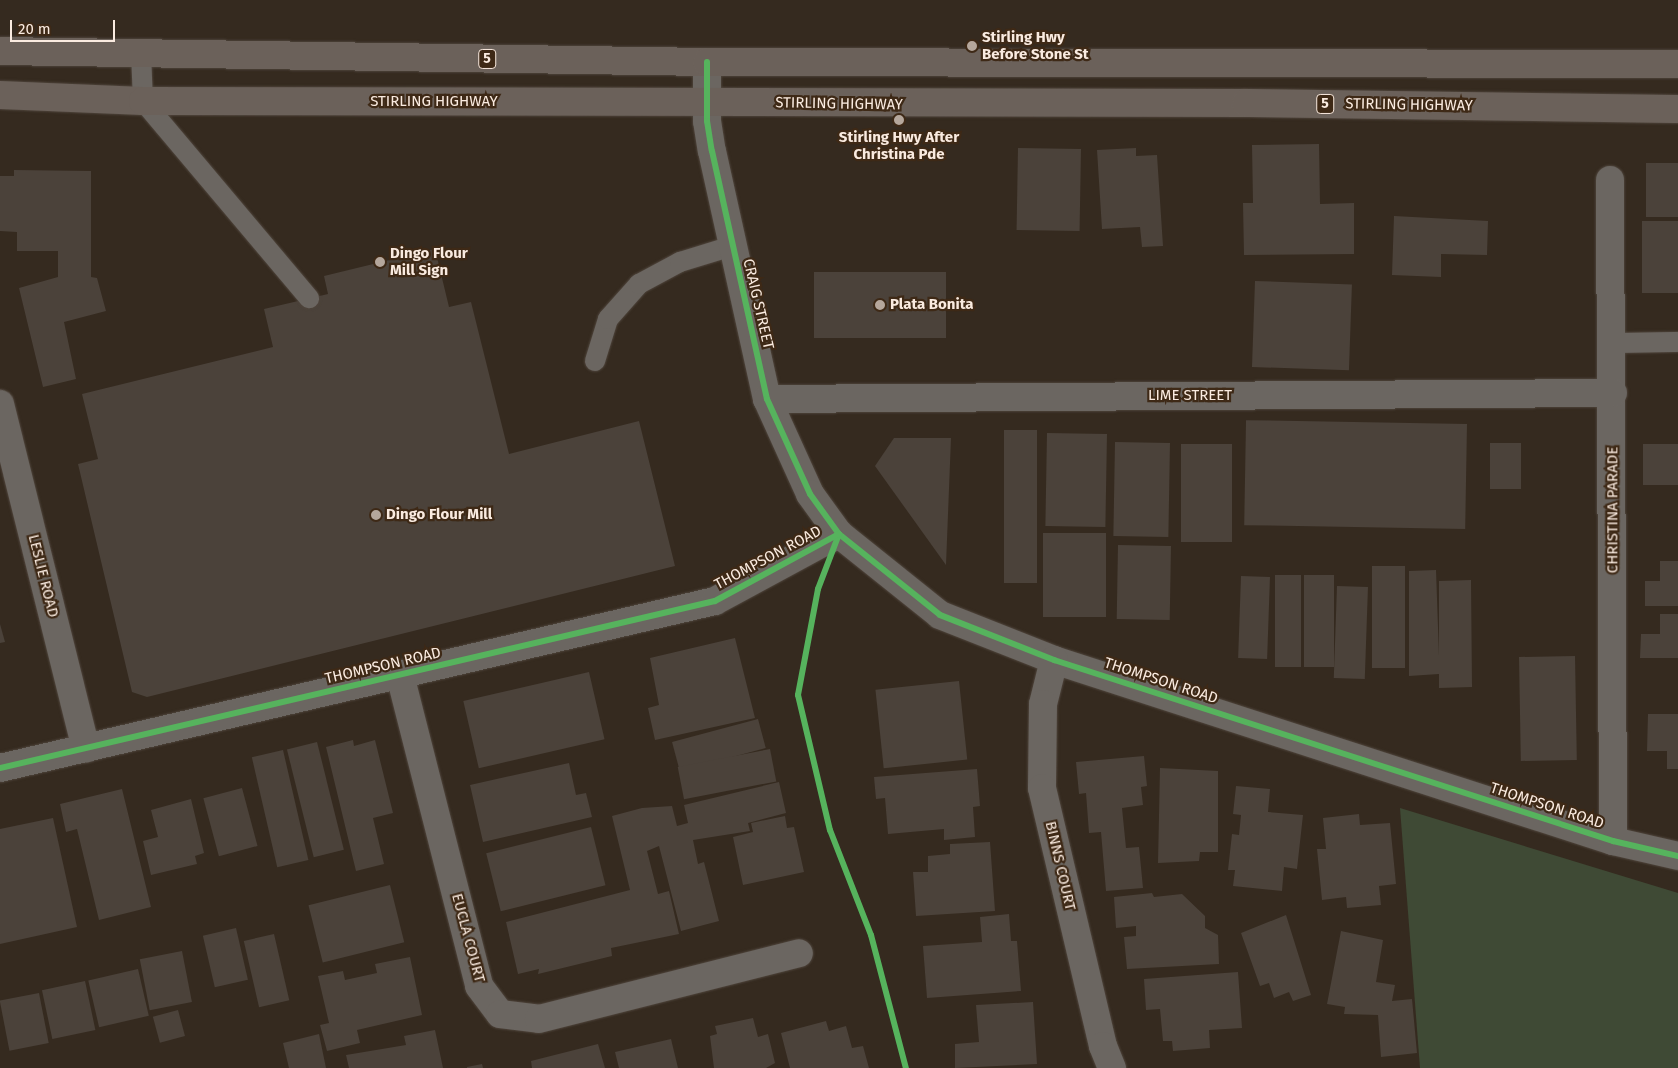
<!DOCTYPE html>
<html>
<head>
<meta charset="utf-8">
<style>
  body { margin:0 }
  #map { position:relative; width:1678px; height:1068px; overflow:hidden; background:#352a1f; font-family:"Fira Sans",sans-serif }
  div>[style] { position:absolute }
  .green>* { inset:0; background:#3f4a35 }
  .building>* { inset:0; background:#4b423a; transform-origin:0 0 }
  .roads { filter:drop-shadow(0 0 1px #4f453c) drop-shadow(0 0 1px #4f453c) }
  .lane>* { height:20px; margin:-10px; padding:0 10px; transform-origin:10px; border-radius:10px; background:#6b6661 }
  .street>* { height:28px; margin:-14px; padding:0 14px; transform-origin:14px; border-radius:14px; background:#6b6661 }
  .highway>* { height:28px; margin:-14px; padding:0 14px; transform-origin:14px; border-radius:14px; background:#6b615a }
  .cycleway>* { height:6px; margin:-3px; padding:0 3px; transform-origin:3px; border-radius:3px; background:#56b35d }
  .dots>* { width:14px; height:14px; translate:-50% -50%; box-sizing:border-box; border:2px solid #3e2916; border-radius:50% }
  span { translate:-50% -50%; white-space:nowrap; text-align:center; line-height:1.15; -webkit-text-stroke:4.5px #3e2916; paint-order:stroke }
  .shield-label span { padding:1px 4px; background:#3e2916; border:1px solid; border-radius:4px; -webkit-text-stroke-width:0 }
  .shield-label { font-size:14px; color:#faebe0; font-weight:700 }
  .poi-label { font-size:15px; color:#faebe0; font-weight:700 }
  .left { translate:0 -50%; text-align:left }
  .street-label { font-size:15px; color:#faebe0 }
  .scale { position:absolute; left:10px; top:20px; width:105px; height:22px; box-sizing:border-box; border:2px solid #faebe0; border-top:0; padding-left:6px; font-size:15px; line-height:18px; white-space:nowrap; color:#faebe0; -webkit-text-stroke:4px #3e2916; paint-order:stroke }
</style>
</head>
<body>
<div id="map">
  <div class="green">
    <div style="clip-path:polygon(1400px 808px,1678px 893px,1678px 1068px,1420px 1068px)"></div>
  </div>
  <div class="building">
    <div style="clip-path:polygon(1319px 144px,1320px 204px,1354px 203px,1354px 254px,1244px 255px,1243px 203px,1253px 203px,1252px 145px)"></div>
    <div style="left:1018px;top:148px;width:63px;height:82px;rotate:1deg"></div>
    <div style="clip-path:polygon(1136px 148px,1136px 156px,1157px 155px,1163px 246px,1142px 247px,1140px 227px,1102px 229px,1097px 150px)"></div>
    <div style="left:1646px;top:163px;width:32px;height:54px"></div>
    <div style="clip-path:polygon(14px 170px,91px 171px,91px 277px,97px 278px,106px 311px,64px 322px,76px 379px,43px 387px,19px 288px,58px 277px,58px 251px,17px 251px,17px 232px,0 231px,0 176px,14px 176px)"></div>
    <div style="clip-path:polygon(1394px 216px,1488px 221px,1487px 255px,1441px 254px,1441px 277px,1392px 275px)"></div>
    <div style="left:1642px;top:221px;width:36px;height:72px"></div>
    <div style="clip-path:polygon(435px 249px,449px 307px,471px 302px,509px 454px,639px 421px,675px 566px,147px 697px,132px 692px,78px 464px,98px 459px,82px 394px,273px 347px,264px 309px,328px 294px,324px 276px)"></div>
    <div style="left:814px;top:272px;width:132px;height:66px"></div>
    <div style="left:1255px;top:281px;width:97px;height:86px;rotate:2deg"></div>
    <div style="left:1467px;top:424px;width:105px;height:221px;rotate:91deg"></div>
    <div style="left:1004px;top:430px;width:33px;height:153px"></div>
    <div style="left:1047px;top:433px;width:60px;height:93px;rotate:1deg"></div>
    <div style="clip-path:polygon(894px 438px,951px 438px,946px 565px,875px 466px)"></div>
    <div style="left:1115px;top:442px;width:55px;height:94px;rotate:1deg"></div>
    <div style="left:1490px;top:443px;width:31px;height:46px"></div>
    <div style="left:1181px;top:444px;width:51px;height:98px"></div>
    <div style="left:1643px;top:444px;width:35px;height:41px"></div>
    <div style="left:1043px;top:533px;width:63px;height:84px"></div>
    <div style="left:1118px;top:545px;width:53px;height:74px;rotate:1deg"></div>
    <div style="clip-path:polygon(1660px 561px,1678px 561px,1678px 606px,1645px 606px,1645px 581px,1660px 581px)"></div>
    <div style="left:1372px;top:566px;width:33px;height:102px"></div>
    <div style="clip-path:polygon(1436px 570px,1439px 656px,1439px 581px,1471px 580px,1472px 687px,1439px 688px,1439px 674px,1409px 676px,1409px 571px)"></div>
    <div style="left:1275px;top:575px;width:26px;height:92px"></div>
    <div style="left:1304px;top:575px;width:30px;height:92px"></div>
    <div style="left:1241px;top:576px;width:29px;height:82px;rotate:2deg"></div>
    <div style="left:1337px;top:586px;width:31px;height:92px;rotate:2deg"></div>
    <div style="clip-path:polygon(1660px 614px,1678px 614px,1678px 658px,1640px 658px,1641px 634px,1660px 634px)"></div>
    <div style="clip-path:polygon(0 624px,5px 642px,0 643px)"></div>
    <div style="clip-path:polygon(735px 638px,755px 718px,655px 740px,648px 708px,659px 705px,650px 658px)"></div>
    <div style="left:1575px;top:656px;width:104px;height:56px;rotate:89deg"></div>
    <div style="left:589px;top:672px;width:69px;height:129px;rotate:77deg"></div>
    <div style="left:959px;top:681px;width:79px;height:84px;rotate:84deg"></div>
    <div style="clip-path:polygon(1648px 714px,1678px 714px,1678px 769px,1667px 769px,1667px 751px,1647px 751px)"></div>
    <div style="left:758px;top:719px;width:30px;height:89px;rotate:75deg"></div>
    <div style="clip-path:polygon(353px 740px,354px 746px,375px 740px,393px 813px,373px 818px,384px 864px,356px 871px,326px 747px)"></div>
    <div style="left:317px;top:742px;width:111px;height:31px;rotate:76deg"></div>
    <div style="left:770px;top:749px;width:33px;height:94px;rotate:79deg"></div>
    <div style="left:283px;top:750px;width:113px;height:32px;rotate:77deg"></div>
    <div style="clip-path:polygon(1144px 756px,1147px 786px,1141px 787px,1143px 805px,1122px 808px,1126px 848px,1139px 847px,1143px 888px,1106px 891px,1101px 832px,1089px 833px,1086px 793px,1079px 794px,1076px 762px)"></div>
    <div style="clip-path:polygon(569px 763px,576px 795px,586px 793px,592px 817px,483px 842px,470px 785px)"></div>
    <div style="clip-path:polygon(1160px 768px,1218px 771px,1218px 852px,1200px 852px,1199px 861px,1158px 863px)"></div>
    <div style="clip-path:polygon(977px 769px,980px 806px,973px 807px,975px 837px,944px 840px,944px 829px,888px 834px,885px 798px,876px 799px,874px 777px)"></div>
    <div style="clip-path:polygon(779px 782px,786px 813px,748px 823px,750px 831px,693px 840px,698px 864px,704px 862px,719px 921px,681px 931px,659px 846px,647px 851px,658px 894px,669px 891px,679px 934px,611px 948px,612px 956px,538px 974px,539px 969px,518px 974px,506px 922px,630px 890px,612px 816px,642px 808px,672px 806px,677px 826px,688px 823px,684px 805px)"></div>
    <div style="clip-path:polygon(1236px 786px,1270px 789px,1268px 812px,1303px 815px,1297px 869px,1284px 867px,1282px 891px,1233px 886px,1235px 870px,1228px 870px,1232px 834px,1239px 835px,1241px 815px,1233px 814px)"></div>
    <div style="left:242px;top:788px;width:60px;height:40px;rotate:75deg"></div>
    <div style="clip-path:polygon(122px 789px,151px 907px,99px 920px,77px 829px,66px 832px,60px 804px)"></div>
    <div style="clip-path:polygon(191px 799px,204px 853px,195px 856px,197px 864px,151px 875px,143px 841px,158px 837px,151px 810px)"></div>
    <div style="clip-path:polygon(1359px 814px,1360px 825px,1390px 823px,1396px 884px,1379px 886px,1381px 905px,1347px 908px,1346px 897px,1322px 900px,1317px 849px,1326px 849px,1323px 818px)"></div>
    <div style="clip-path:polygon(785px 816px,787px 828px,794px 827px,804px 872px,743px 885px,733px 837px,753px 832px,751px 823px)"></div>
    <div style="clip-path:polygon(53px 818px,77px 927px,0 944px,0 829px)"></div>
    <div style="left:591px;top:827px;width:60px;height:108px;rotate:76deg"></div>
    <div style="clip-path:polygon(990px 842px,995px 911px,916px 916px,913px 872px,928px 872px,928px 856px,950px 854px,950px 844px)"></div>
    <div style="left:390px;top:885px;width:59px;height:84px;rotate:76deg"></div>
    <div style="clip-path:polygon(1152px 893px,1154px 897px,1182px 894px,1205px 916px,1205px 928px,1218px 935px,1219px 964px,1127px 969px,1124px 937px,1136px 936px,1136px 926px,1116px 928px,1114px 897px)"></div>
    <div style="clip-path:polygon(1009px 914px,1011px 941px,1017px 941px,1021px 991px,927px 998px,923px 946px,982px 942px,980px 917px)"></div>
    <div style="clip-path:polygon(1286px 915px,1311px 995px,1293px 1001px,1289px 992px,1274px 998px,1269px 983px,1260px 986px,1241px 933px)"></div>
    <div style="left:236px;top:928px;width:53px;height:34px;rotate:77deg"></div>
    <div style="clip-path:polygon(1341px 931px,1383px 940px,1376px 982px,1395px 985px,1392px 1001px,1412px 999px,1417px 1053px,1381px 1057px,1378px 1015px,1344px 1014px,1345px 1007px,1327px 1004px)"></div>
    <div style="left:274px;top:934px;width:68px;height:31px;rotate:77deg"></div>
    <div style="left:182px;top:951px;width:52px;height:43px;rotate:79deg"></div>
    <div style="clip-path:polygon(410px 957px,422px 1015px,357px 1030px,360px 1043px,327px 1051px,320px 1025px,329px 1023px,318px 976px,343px 971px,345px 980px,377px 973px,375px 964px)"></div>
    <div style="left:138px;top:969px;width:48px;height:51px;rotate:77deg"></div>
    <div style="clip-path:polygon(1238px 972px,1242px 1028px,1209px 1030px,1210px 1048px,1173px 1051px,1172px 1041px,1163px 1041px,1160px 1009px,1146px 1010px,1144px 979px)"></div>
    <div style="left:85px;top:981px;width:50px;height:44px;rotate:78deg"></div>
    <div style="left:39px;top:993px;width:51px;height:40px;rotate:79deg"></div>
    <div style="clip-path:polygon(1033px 1002px,1037px 1064px,955px 1068px,955px 1044px,979px 1042px,976px 1005px)"></div>
    <div style="left:178px;top:1010px;width:27px;height:26px;rotate:75deg"></div>
    <div style="clip-path:polygon(753px 1018px,758px 1037px,768px 1034px,775px 1063px,766px 1068px,714px 1068px,710px 1036px,717px 1034px,715px 1026px)"></div>
    <div style="clip-path:polygon(826px 1021px,829px 1031px,846px 1026px,852px 1048px,863px 1046px,869px 1068px,790px 1068px,781px 1033px)"></div>
    <div style="clip-path:polygon(435px 1030px,443px 1068px,349px 1068px,346px 1055px,406px 1045px,404px 1036px)"></div>
    <div style="clip-path:polygon(319px 1034px,326px 1068px,289px 1068px,283px 1043px)"></div>
    <div style="clip-path:polygon(671px 1039px,678px 1068px,619px 1068px,615px 1052px)"></div>
    <div style="clip-path:polygon(598px 1044px,605px 1068px,532px 1068px,531px 1061px)"></div>
    <div style="clip-path:polygon(482px 1064px,483px 1068px,467px 1068px,467px 1067px)"></div>
  </div>
  <div class="roads">
    <div class="lane">
      <div style="left:141px;top:53px;width:48px;rotate:87.6deg"></div>
      <div style="left:143px;top:101px;width:258px;rotate:49.9deg"></div>
      <div style="left:1612px;top:343px;width:66px;rotate:-0.9deg"></div>
      <div style="left:595px;top:361px;width:44px;rotate:-72.8deg"></div>
      <div style="left:608px;top:319px;width:47px;rotate:-48.5deg"></div>
      <div style="left:639px;top:284px;width:47px;rotate:-28.2deg"></div>
      <div style="left:680px;top:262px;width:54px;rotate:-17.1deg"></div>
    </div>
    <div class="street">
      <div style="left:707px;top:62px;width:59px;rotate:90deg"></div>
      <div style="left:707px;top:121px;width:30px;rotate:81deg"></div>
      <div style="left:712px;top:151px;width:254px;rotate:77.5deg"></div>
      <div style="left:767px;top:399px;width:104px;rotate:65.6deg"></div>
      <div style="left:810px;top:494px;width:49px;rotate:54.1deg"></div>
      <div style="left:839px;top:534px;width:129px;rotate:38.7deg"></div>
      <div style="left:940px;top:615px;width:123px;rotate:21.5deg"></div>
      <div style="left:1054px;top:660px;width:588px;rotate:17.94deg"></div>
      <div style="left:1613px;top:841px;width:67px;rotate:13deg"></div>
      <div style="left:1610px;top:180px;width:661px;rotate:89.74deg"></div>
      <div style="left:767px;top:399px;width:846px;rotate:-0.41deg"></div>
      <div style="left:0;top:404px;width:355px;rotate:76deg"></div>
      <div style="left:1054px;top:660px;width:45px;rotate:104deg"></div>
      <div style="left:1043px;top:704px;width:84px;rotate:90.7deg"></div>
      <div style="left:1042px;top:788px;width:265px;rotate:76.7deg"></div>
      <div style="left:1103px;top:1046px;width:24px;rotate:68deg"></div>
      <div style="left:400px;top:675px;width:321px;rotate:75.7deg"></div>
      <div style="left:479px;top:986px;width:35px;rotate:53deg"></div>
      <div style="left:500px;top:1014px;width:39px;rotate:7deg"></div>
      <div style="left:539px;top:1019px;width:268px;rotate:-14.2deg"></div>
      <div style="left:0;top:768px;width:734px;rotate:-13.15deg"></div>
      <div style="left:715px;top:601px;width:141px;rotate:-28.4deg"></div>
    </div>
    <div class="highway">
      <div style="left:0;top:51px;width:707px;rotate:0.89deg"></div>
      <div style="left:707px;top:62px;width:971px;rotate:0.12deg"></div>
      <div style="left:0;top:95px;width:143px;rotate:2.4deg"></div>
      <div style="left:143px;top:101px;width:1103px;rotate:0.1deg"></div>
      <div style="left:1246px;top:103px;width:432px;rotate:0.8deg"></div>
    </div>
  </div>
  <div class="cycleway">
    <div style="left:707px;top:62px;width:59px;rotate:90deg"></div>
    <div style="left:707px;top:121px;width:30px;rotate:81deg"></div>
    <div style="left:712px;top:151px;width:254px;rotate:77.5deg"></div>
    <div style="left:767px;top:399px;width:104px;rotate:65.6deg"></div>
    <div style="left:810px;top:494px;width:49px;rotate:54.1deg"></div>
    <div style="left:839px;top:534px;width:129px;rotate:38.7deg"></div>
    <div style="left:940px;top:615px;width:123px;rotate:21.5deg"></div>
    <div style="left:1054px;top:660px;width:588px;rotate:17.94deg"></div>
    <div style="left:1613px;top:841px;width:67px;rotate:13deg"></div>
    <div style="left:839px;top:534px;width:59px;rotate:110.9deg"></div>
    <div style="left:818px;top:589px;width:108px;rotate:100.7deg"></div>
    <div style="left:798px;top:695px;width:139px;rotate:76.7deg"></div>
    <div style="left:830px;top:830px;width:113px;rotate:68.7deg"></div>
    <div style="left:871px;top:935px;width:138px;rotate:75.3deg"></div>
    <div style="left:0;top:768px;width:734px;rotate:-13.15deg"></div>
    <div style="left:715px;top:601px;width:141px;rotate:-28.4deg"></div>
  </div>
  <div class="dots">
    <div style="left:972px;top:46px;background:#b5a79c"></div>
    <div style="left:899px;top:120px;background:#b5a79c"></div>
    <div style="left:380px;top:262px;background:#b5a79c"></div>
    <div style="left:880px;top:305px;background:#b5a79c"></div>
    <div style="left:376px;top:515px;background:#b5a79c"></div>
  </div>
  <div class="shield-label">
    <span style="left:487px;top:59px">5</span>
    <span style="left:1325px;top:104px">5</span>
  </div>
  <div class="poi-label">
    <span class="left" style="left:982px;top:46px">Stirling Hwy<br>Before Stone St</span>
    <span style="left:899px;top:146px">Stirling Hwy After<br>Christina Pde</span>
    <span class="left" style="left:390px;top:262px">Dingo Flour<br>Mill Sign</span>
    <span class="left" style="left:890px;top:305px">Plata Bonita</span>
    <span class="left" style="left:386px;top:515px">Dingo Flour Mill</span>
  </div>
  <div class="street-label">
    <span style="left:434px;top:102px">STIRLING HIGHWAY</span>
    <span style="left:839px;top:104px;rotate:1deg">STIRLING HIGHWAY</span>
    <span style="left:1409px;top:105px;rotate:1deg">STIRLING HIGHWAY</span>
    <span style="left:758px;top:304px;rotate:77deg">CRAIG STREET</span>
    <span style="left:1190px;top:396px">LIME STREET</span>
    <span style="left:1613px;top:510px;rotate:-90deg">CHRISTINA PARADE</span>
    <span style="left:768px;top:558px;rotate:-28deg">THOMPSON ROAD</span>
    <span style="left:43px;top:576px;rotate:76deg">LESLIE ROAD</span>
    <span style="left:383px;top:666px;rotate:-13deg">THOMPSON ROAD</span>
    <span style="left:1161px;top:681px;rotate:18deg">THOMPSON ROAD</span>
    <span style="left:1547px;top:806px;rotate:18deg">THOMPSON ROAD</span>
    <span style="left:1060px;top:866px;rotate:77deg">BINNS COURT</span>
    <span style="left:468px;top:938px;rotate:75deg">EUCLA COURT</span>
  </div>
  <div class="scale">20 m</div>
</div>
</body>
</html>
